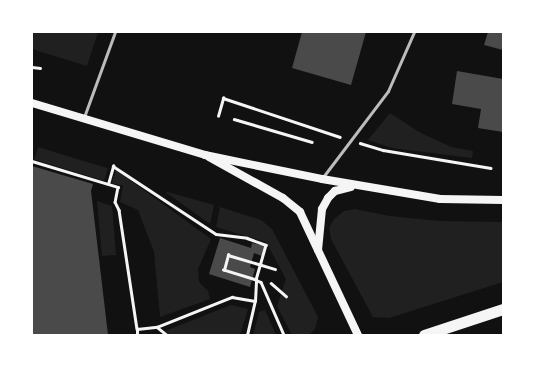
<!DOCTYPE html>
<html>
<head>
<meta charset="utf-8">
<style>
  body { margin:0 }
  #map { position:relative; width:535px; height:367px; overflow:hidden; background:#111; font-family:"Sofia Sans Condensed",sans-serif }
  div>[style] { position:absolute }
  .green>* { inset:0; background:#202020; transform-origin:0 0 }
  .building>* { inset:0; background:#4a4a4a }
  .path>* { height:2.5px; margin:-1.25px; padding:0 1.25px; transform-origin:1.25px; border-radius:1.25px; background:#f5f5f5 }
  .service>* { height:3px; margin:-1.5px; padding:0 1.5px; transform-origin:1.5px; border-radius:1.5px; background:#bcbcbc }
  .secondary>* { height:8px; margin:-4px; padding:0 4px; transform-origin:4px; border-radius:4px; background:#f5f5f5 }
  .trunk>* { height:11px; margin:-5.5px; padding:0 5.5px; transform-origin:5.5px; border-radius:5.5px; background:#f5f5f5 }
  span { translate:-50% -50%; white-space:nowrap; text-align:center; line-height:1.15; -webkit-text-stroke:3px #fff; paint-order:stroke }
  .frame { position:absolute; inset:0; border:33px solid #fff; pointer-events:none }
</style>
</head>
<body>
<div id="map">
  <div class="green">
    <div style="clip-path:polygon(32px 32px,98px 32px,87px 66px,32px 49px)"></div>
    <div style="clip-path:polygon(390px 113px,419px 132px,451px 147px,473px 151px,472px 158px,392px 148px,368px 140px)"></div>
    <div style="left:38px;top:147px;width:73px;height:13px;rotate:17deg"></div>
    <div style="clip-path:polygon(116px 170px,211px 239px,198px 269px,199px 282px,208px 291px,210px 299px,160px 317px,154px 252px,138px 210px,120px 202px,123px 186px,112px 183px)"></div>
    <div style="clip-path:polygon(164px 191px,214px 205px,210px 224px)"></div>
    <div style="clip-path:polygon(97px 201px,112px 206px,116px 255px,102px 256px)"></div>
    <div style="clip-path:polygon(220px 207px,261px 220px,272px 229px,318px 317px,315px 329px,309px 335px,292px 335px,277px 306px,286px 279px,266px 242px,216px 227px)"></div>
    <div style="clip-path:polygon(355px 209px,390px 216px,439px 221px,503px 222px,503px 282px,389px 318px,373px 317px,331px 239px,329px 228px,334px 219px,344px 211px)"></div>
    <div style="clip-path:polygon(231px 305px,248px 309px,240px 335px,170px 335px,165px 331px)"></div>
    <div style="clip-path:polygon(265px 310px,276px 335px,253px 335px,259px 312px)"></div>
  </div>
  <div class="building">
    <div style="clip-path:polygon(302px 32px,366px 32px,351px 85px,292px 68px)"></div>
    <div style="clip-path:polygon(488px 32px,503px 32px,503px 50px,484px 45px)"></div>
    <div style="clip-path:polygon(457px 71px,503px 79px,503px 132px,478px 128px,481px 109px,452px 104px)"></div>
    <div style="clip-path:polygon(32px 166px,93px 184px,91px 191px,108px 335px,32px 335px)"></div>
    <div style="clip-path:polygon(220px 238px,251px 248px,252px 243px,265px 246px,262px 256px,254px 253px,250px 267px,255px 269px,250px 287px,209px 274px)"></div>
  </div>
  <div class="path">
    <div style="left:32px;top:67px;width:8px;rotate:7deg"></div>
    <div style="left:218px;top:116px;width:19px;rotate:-74deg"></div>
    <div style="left:223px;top:98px;width:123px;rotate:18.4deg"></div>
    <div style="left:234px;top:119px;width:81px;rotate:16.4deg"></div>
    <div style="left:360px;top:143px;width:24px;rotate:17deg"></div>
    <div style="left:383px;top:150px;width:109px;rotate:9.5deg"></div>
    <div style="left:32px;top:161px;width:90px;rotate:16.8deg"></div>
    <div style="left:118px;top:187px;width:15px;rotate:101deg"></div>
    <div style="left:115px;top:202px;width:9px;rotate:63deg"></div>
    <div style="left:119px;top:210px;width:120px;rotate:81.4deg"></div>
    <div style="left:108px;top:184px;width:19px;rotate:-74deg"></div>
    <div style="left:113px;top:166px;width:123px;rotate:33.4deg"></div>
    <div style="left:216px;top:234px;width:31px;rotate:7deg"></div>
    <div style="left:247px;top:238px;width:20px;rotate:20deg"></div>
    <div style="left:266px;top:245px;width:36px;rotate:106deg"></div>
    <div style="left:256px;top:280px;width:5px;rotate:22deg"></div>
    <div style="left:261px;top:282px;width:58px;rotate:66.5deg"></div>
    <div style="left:271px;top:283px;width:20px;rotate:41deg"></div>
    <div style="left:157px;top:327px;width:13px;rotate:39deg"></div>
    <div style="left:137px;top:335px;width:6px;rotate:-90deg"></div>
    <div style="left:137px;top:329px;width:20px;rotate:-6deg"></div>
    <div style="left:157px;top:327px;width:81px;rotate:-21.8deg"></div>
    <div style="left:232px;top:297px;width:23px;rotate:10deg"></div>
    <div style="left:255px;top:301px;width:21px;rotate:-87deg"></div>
    <div style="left:256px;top:280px;width:34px;rotate:-163deg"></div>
    <div style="left:224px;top:270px;width:16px;rotate:-75deg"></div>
    <div style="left:228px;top:255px;width:49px;rotate:16.6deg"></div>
    <div style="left:247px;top:335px;width:35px;rotate:-77deg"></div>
  </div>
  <div class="service">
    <div style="left:84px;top:117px;width:90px;rotate:-70deg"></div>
    <div style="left:323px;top:177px;width:108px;rotate:-52.9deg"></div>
    <div style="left:388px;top:91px;width:64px;rotate:-66.2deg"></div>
  </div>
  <div class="secondary">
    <div style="left:32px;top:103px;width:181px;rotate:16.7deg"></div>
    <div style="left:205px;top:155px;width:119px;rotate:11.6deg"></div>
    <div style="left:322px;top:179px;width:120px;rotate:9.6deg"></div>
    <div style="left:440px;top:199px;width:63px;rotate:0.9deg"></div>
    <div style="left:209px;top:157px;width:85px;rotate:29deg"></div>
    <div style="left:283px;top:198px;width:22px;rotate:39deg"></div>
    <div style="left:300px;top:212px;width:136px;rotate:64.8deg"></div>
    <div style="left:318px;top:250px;width:41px;rotate:-84.4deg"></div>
    <div style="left:322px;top:209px;width:13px;rotate:-61deg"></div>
    <div style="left:328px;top:198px;width:10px;rotate:-45deg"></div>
    <div style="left:335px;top:191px;width:16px;rotate:-14deg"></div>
  </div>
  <div class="trunk">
    <div style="left:424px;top:335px;width:83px;rotate:-18.2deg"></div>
  </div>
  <div class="frame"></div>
</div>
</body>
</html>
